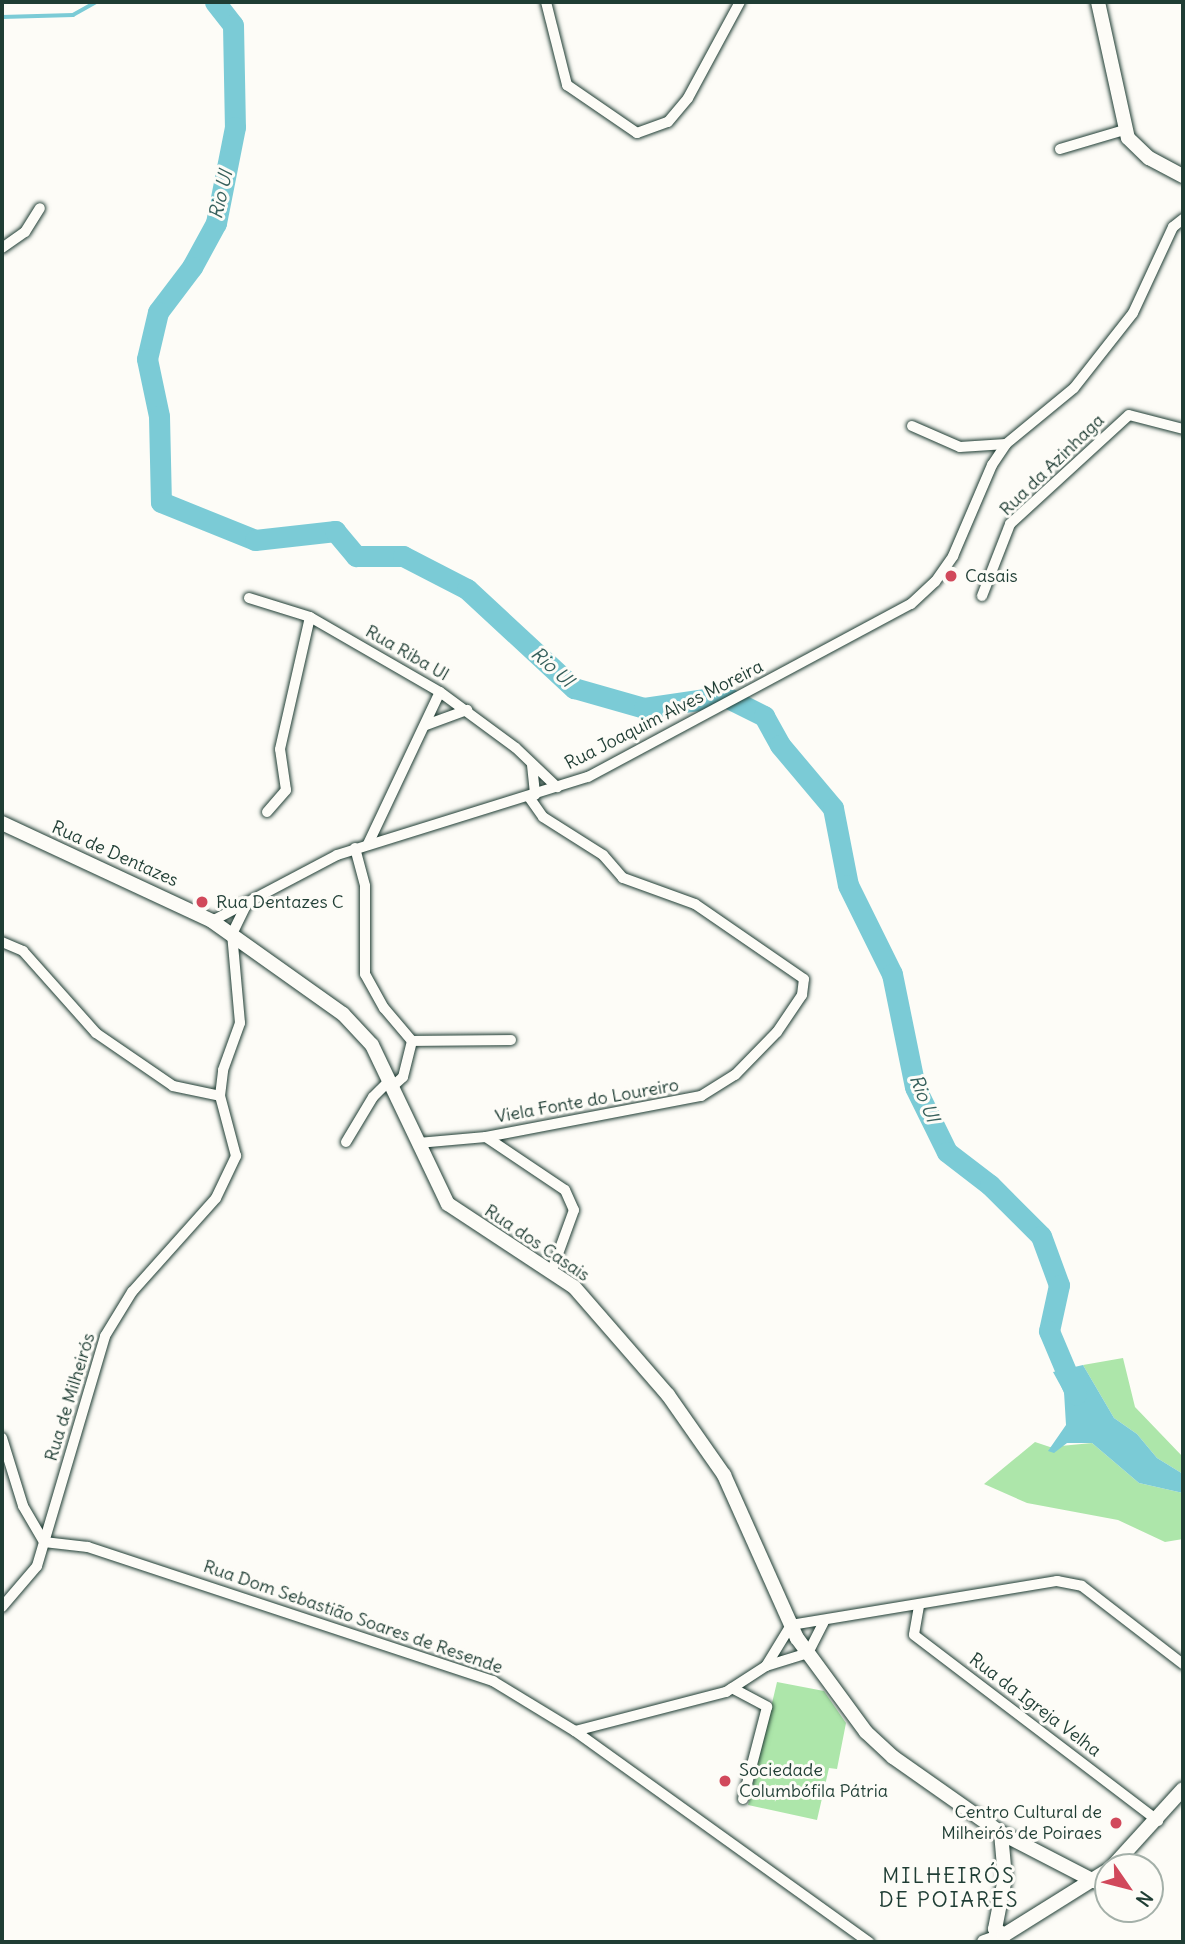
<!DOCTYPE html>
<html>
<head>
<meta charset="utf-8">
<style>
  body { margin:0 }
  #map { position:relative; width:1185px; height:1944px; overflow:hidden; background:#fdfcf7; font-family:Delius,sans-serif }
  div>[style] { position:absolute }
  .green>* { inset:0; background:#ade6aa }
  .water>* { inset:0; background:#7bcbd6 }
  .stream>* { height:3.5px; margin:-1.75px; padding:0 1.75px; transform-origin:1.75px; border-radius:1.75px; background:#7bcbd6 }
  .river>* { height:21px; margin:-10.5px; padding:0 10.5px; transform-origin:10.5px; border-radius:10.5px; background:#7bcbd6 }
  .roads { filter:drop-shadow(0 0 2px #1f3d34) drop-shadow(0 0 2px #1f3d34) }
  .minor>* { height:10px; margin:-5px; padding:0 5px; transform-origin:5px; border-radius:5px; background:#fdfcf7 }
  .tertiary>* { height:14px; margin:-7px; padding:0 7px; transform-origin:7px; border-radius:7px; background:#fdfcf7 }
  .dots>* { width:19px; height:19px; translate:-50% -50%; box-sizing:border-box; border:4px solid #fdfcf7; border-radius:50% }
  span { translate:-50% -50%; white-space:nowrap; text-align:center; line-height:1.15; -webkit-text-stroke:6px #fdfcf7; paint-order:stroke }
  .street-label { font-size:18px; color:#1f3d34 }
  .poi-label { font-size:18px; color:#1f3d34 }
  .left { translate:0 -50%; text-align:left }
  .right { translate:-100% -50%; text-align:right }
  .water-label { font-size:19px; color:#36605c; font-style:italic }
  .quarter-label { font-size:21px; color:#1f3d34; letter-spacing:2px }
  .frame { position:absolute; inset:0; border:4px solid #1f3d34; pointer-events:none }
  .north { position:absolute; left:1094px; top:1853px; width:70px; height:70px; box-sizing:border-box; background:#fdfcf7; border:2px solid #a4b0a9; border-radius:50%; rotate:125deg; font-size:19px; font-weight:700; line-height:28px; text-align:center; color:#1f3d34 }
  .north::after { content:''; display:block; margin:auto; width:24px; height:32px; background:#d1495b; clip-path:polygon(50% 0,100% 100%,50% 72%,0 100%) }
</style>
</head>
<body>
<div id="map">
  <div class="green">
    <div style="clip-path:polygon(1123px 1358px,1135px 1407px,1183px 1457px,1183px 1474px,1157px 1458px,1137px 1434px,1114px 1418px,1083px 1365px)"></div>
    <div style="clip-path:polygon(1035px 1442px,1050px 1447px,1092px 1443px,1139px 1483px,1183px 1493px,1183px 1539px,1165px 1542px,1118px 1520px,1027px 1503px,984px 1484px)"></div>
    <div style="clip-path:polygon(777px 1682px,824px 1691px,846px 1723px,837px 1769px,829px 1768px,817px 1820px,748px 1805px)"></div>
  </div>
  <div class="water">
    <div style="clip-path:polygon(1083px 1365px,1114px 1418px,1137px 1434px,1157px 1458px,1183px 1474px,1183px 1493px,1139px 1483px,1092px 1443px,1067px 1443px,1054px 1453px,1048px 1451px,1066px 1425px,1064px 1392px,1053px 1372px)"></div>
  </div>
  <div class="stream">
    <div style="left:2px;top:17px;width:71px;rotate:-1.6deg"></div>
    <div style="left:73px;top:15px;width:26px;rotate:-29deg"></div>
  </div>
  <div class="river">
    <div style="left:215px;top:2px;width:29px;rotate:52deg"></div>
    <div style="left:233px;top:25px;width:102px;rotate:88.9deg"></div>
    <div style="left:235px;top:127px;width:98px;rotate:101.2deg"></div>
    <div style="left:216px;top:223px;width:50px;rotate:118.6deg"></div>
    <div style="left:192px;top:267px;width:56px;rotate:127.1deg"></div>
    <div style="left:158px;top:312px;width:48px;rotate:103.2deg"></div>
    <div style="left:147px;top:359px;width:58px;rotate:78.1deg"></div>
    <div style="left:159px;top:416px;width:86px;rotate:88.7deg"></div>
    <div style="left:161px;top:502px;width:101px;rotate:22deg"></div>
    <div style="left:255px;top:540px;width:81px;rotate:-6.4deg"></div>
    <div style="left:335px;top:531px;width:33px;rotate:50deg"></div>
    <div style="left:356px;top:556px;width:47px"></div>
    <div style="left:403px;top:556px;width:72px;rotate:27.3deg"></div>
    <div style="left:467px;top:589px;width:146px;rotate:42.8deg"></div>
    <div style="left:574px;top:688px;width:73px;rotate:15.9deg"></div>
    <div style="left:644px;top:708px;width:81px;rotate:-8.5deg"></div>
    <div style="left:724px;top:696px;width:45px;rotate:26.6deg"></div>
    <div style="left:764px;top:716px;width:33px;rotate:61deg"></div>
    <div style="left:780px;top:745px;width:82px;rotate:49.9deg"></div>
    <div style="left:833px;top:808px;width:78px;rotate:79deg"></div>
    <div style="left:848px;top:885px;width:99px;rotate:63.7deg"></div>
    <div style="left:892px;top:974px;width:115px;rotate:78.5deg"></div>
    <div style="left:915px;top:1087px;width:72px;rotate:63.8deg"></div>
    <div style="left:947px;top:1152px;width:54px;rotate:37.5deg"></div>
    <div style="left:990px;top:1185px;width:72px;rotate:45deg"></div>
    <div style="left:1041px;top:1236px;width:52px;rotate:69.8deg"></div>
    <div style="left:1059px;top:1285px;width:47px;rotate:102.3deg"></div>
    <div style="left:1049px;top:1331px;width:69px;rotate:67.1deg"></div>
  </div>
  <div class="roads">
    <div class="minor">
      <div style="left:546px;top:2px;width:86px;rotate:75.8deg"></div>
      <div style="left:567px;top:85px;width:85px;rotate:34.4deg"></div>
      <div style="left:637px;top:133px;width:33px;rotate:-20deg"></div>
      <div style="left:668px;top:122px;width:31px;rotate:-50deg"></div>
      <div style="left:688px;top:98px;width:109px;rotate:-61.6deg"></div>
      <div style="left:1060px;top:149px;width:67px;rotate:-16.5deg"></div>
      <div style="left:2px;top:248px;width:28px;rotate:-35deg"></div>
      <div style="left:25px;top:232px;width:28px;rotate:-58deg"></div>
      <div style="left:912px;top:426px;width:52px;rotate:23.6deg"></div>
      <div style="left:960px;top:447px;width:46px;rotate:-3.7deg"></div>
      <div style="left:982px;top:596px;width:77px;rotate:-68.7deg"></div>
      <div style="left:1010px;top:524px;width:161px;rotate:-42.5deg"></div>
      <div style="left:1129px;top:415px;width:56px;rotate:14.5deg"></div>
      <div style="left:249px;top:598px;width:64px;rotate:17.3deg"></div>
      <div style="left:310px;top:617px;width:150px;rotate:30deg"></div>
      <div style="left:440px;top:692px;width:94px;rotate:36.4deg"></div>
      <div style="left:516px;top:748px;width:57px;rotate:43.6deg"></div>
      <div style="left:426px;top:725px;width:44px;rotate:-20.1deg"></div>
      <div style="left:532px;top:765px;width:30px;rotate:84deg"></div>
      <div style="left:267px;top:812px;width:29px;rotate:-49deg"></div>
      <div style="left:286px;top:790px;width:41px;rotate:-98.3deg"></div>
      <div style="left:280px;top:749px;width:135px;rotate:-77.2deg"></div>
      <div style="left:368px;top:844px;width:168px;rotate:-64.7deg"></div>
      <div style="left:355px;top:848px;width:39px;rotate:75deg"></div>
      <div style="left:365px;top:886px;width:88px;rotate:90deg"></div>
      <div style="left:365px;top:974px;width:39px;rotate:61deg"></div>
      <div style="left:384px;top:1008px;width:43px;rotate:49.7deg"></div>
      <div style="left:412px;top:1041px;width:37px;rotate:104deg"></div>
      <div style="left:403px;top:1077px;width:15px;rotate:138deg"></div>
      <div style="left:212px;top:921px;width:141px;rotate:-27.8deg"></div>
      <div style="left:337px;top:855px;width:263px;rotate:-17.3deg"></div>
      <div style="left:588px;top:777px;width:366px;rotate:-28.2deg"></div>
      <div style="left:911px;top:604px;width:33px;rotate:-43deg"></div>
      <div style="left:935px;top:582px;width:32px;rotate:-55deg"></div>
      <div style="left:953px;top:556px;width:99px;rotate:-66.8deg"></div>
      <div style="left:992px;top:465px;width:25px;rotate:-56deg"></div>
      <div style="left:1006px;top:444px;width:88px;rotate:-39.5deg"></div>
      <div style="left:1074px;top:388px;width:95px;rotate:-51.8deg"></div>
      <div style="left:1133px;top:313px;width:95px;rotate:-65.1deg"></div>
      <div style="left:1173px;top:227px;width:13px;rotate:-39deg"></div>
      <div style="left:2px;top:942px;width:23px;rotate:23deg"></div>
      <div style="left:23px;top:951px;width:110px;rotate:48.3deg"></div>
      <div style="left:96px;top:1033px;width:93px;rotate:34.5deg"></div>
      <div style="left:173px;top:1086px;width:48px;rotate:12deg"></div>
      <div style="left:412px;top:1041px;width:99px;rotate:-0.6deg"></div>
      <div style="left:486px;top:1137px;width:219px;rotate:-10.8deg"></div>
      <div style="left:701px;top:1096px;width:40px;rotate:-32deg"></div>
      <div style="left:735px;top:1075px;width:60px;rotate:-45.7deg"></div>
      <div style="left:777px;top:1032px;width:45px;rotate:-56deg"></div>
      <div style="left:802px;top:995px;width:16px;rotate:-83deg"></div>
      <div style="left:804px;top:979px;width:132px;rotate:-145.5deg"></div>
      <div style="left:695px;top:904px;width:77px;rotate:-160.1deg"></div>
      <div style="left:623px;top:878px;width:30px;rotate:-131deg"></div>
      <div style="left:603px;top:855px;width:71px;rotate:-147.7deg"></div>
      <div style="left:543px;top:817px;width:24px;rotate:-125deg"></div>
      <div style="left:346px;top:1142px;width:52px;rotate:-59deg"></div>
      <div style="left:373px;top:1097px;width:23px;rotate:-45deg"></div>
      <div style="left:418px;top:1143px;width:68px;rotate:-5deg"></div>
      <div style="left:486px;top:1137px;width:95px;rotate:33.9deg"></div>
      <div style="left:565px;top:1190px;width:22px;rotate:66deg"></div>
      <div style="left:574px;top:1210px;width:67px;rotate:110.1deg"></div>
      <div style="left:2px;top:1438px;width:71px;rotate:72.8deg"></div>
      <div style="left:23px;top:1506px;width:42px;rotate:59.7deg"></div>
      <div style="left:44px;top:1542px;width:44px;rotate:6.5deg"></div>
      <div style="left:88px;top:1547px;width:427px;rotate:18.3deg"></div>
      <div style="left:493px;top:1681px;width:96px;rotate:31.4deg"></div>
      <div style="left:575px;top:1731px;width:362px;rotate:35.7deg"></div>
      <div style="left:919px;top:1606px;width:29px;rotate:100deg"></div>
      <div style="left:914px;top:1635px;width:307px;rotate:37.3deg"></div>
      <div style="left:2px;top:1607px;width:54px;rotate:-49.5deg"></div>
      <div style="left:37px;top:1566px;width:240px;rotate:-73.5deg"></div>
      <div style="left:105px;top:1336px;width:52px;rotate:-58.5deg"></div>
      <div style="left:132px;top:1292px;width:126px;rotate:-48.2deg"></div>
      <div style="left:216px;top:1198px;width:47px;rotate:-64.5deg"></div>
      <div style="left:236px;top:1156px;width:62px;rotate:-104.9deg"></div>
      <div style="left:220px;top:1096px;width:26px;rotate:-83deg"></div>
      <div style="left:223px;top:1070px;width:50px;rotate:-70.1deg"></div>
      <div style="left:240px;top:1023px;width:89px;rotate:-95.1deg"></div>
      <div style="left:232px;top:934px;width:34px;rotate:-64deg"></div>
      <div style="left:766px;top:1666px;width:48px;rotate:-58.6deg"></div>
      <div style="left:791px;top:1625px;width:270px;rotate:-9.4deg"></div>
      <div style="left:1057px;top:1581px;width:25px;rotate:11deg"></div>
      <div style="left:1082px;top:1586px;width:128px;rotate:37.7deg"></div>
      <div style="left:732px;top:1688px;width:40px;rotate:28deg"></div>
      <div style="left:767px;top:1707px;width:95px;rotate:104.6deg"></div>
      <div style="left:575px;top:1731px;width:156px;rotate:-14.5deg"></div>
      <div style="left:726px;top:1692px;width:48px;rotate:-33deg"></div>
      <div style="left:766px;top:1666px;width:44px;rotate:-17.2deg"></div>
      <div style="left:808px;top:1653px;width:34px;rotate:-63deg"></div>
    </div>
    <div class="tertiary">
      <div style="left:1098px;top:2px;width:139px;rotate:77.6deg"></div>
      <div style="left:1128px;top:138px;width:29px;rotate:44deg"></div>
      <div style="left:1149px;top:158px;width:38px;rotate:28deg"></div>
      <div style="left:2px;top:823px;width:232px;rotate:25deg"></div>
      <div style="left:212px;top:921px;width:161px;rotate:35.4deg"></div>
      <div style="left:343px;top:1014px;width:42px;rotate:46.9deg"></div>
      <div style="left:372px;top:1045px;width:176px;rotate:64.5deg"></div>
      <div style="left:448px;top:1204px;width:151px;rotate:33.4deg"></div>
      <div style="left:574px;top:1287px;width:143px;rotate:49deg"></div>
      <div style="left:668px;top:1395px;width:98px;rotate:55deg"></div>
      <div style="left:724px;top:1475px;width:179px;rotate:65.9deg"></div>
      <div style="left:797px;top:1638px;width:117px;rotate:53.7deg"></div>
      <div style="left:866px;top:1732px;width:37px;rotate:43deg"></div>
      <div style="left:893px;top:1757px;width:132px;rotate:35.1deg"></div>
      <div style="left:1001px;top:1833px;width:105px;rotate:27.3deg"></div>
      <div style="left:1001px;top:1833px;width:45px;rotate:84.9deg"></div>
      <div style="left:1005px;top:1878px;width:52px;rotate:101.1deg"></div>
      <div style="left:995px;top:1929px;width:11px;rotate:34deg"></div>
      <div style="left:1112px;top:1867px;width:105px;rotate:-47.7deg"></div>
      <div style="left:984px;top:1942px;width:21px;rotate:-19deg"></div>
      <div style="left:1004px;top:1935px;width:123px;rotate:-32deg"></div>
    </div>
  </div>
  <div class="dots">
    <div style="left:951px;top:576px;background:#d1495b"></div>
    <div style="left:202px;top:902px;background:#d1495b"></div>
    <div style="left:725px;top:1781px;background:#d1495b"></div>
    <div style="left:1116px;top:1823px;background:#d1495b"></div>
  </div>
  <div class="street-label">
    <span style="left:1052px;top:465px;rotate:-44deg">Rua da Azinhaga</span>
    <span style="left:407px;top:653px;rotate:30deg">Rua Riba Ul</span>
    <span style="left:664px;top:715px;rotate:-27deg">Rua Joaquim Alves Moreira</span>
    <span style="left:115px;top:854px;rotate:24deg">Rua de Dentazes</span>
    <span style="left:587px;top:1101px;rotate:-10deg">Viela Fonte do Loureiro</span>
    <span style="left:537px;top:1243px;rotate:34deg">Rua dos Casais</span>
    <span style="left:70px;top:1397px;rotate:-73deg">Rua de Milheirós</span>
    <span style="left:353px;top:1617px;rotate:19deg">Rua Dom Sebastião Soares de Resende</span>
    <span style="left:1035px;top:1705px;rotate:37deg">Rua da Igreja Velha</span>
  </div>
  <div class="poi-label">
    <span class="left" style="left:965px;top:576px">Casais</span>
    <span class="left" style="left:216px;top:902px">Rua Dentazes C</span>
    <span class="left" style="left:739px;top:1781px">Sociedade<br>Columbófila Pátria</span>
    <span class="right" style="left:1102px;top:1823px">Centro Cultural de<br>Milheirós de Poiraes</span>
  </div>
  <div class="water-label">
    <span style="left:221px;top:195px;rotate:-77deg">Rio Ul</span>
    <span style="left:552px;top:667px;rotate:42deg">Rio Ul</span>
    <span style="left:924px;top:1098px;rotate:68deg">Rio Ul</span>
  </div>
  <div class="quarter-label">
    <span style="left:949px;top:1888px">MILHEIRÓS<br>DE POIARES</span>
  </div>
  <div class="frame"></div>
  <div class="north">N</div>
</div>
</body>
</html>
